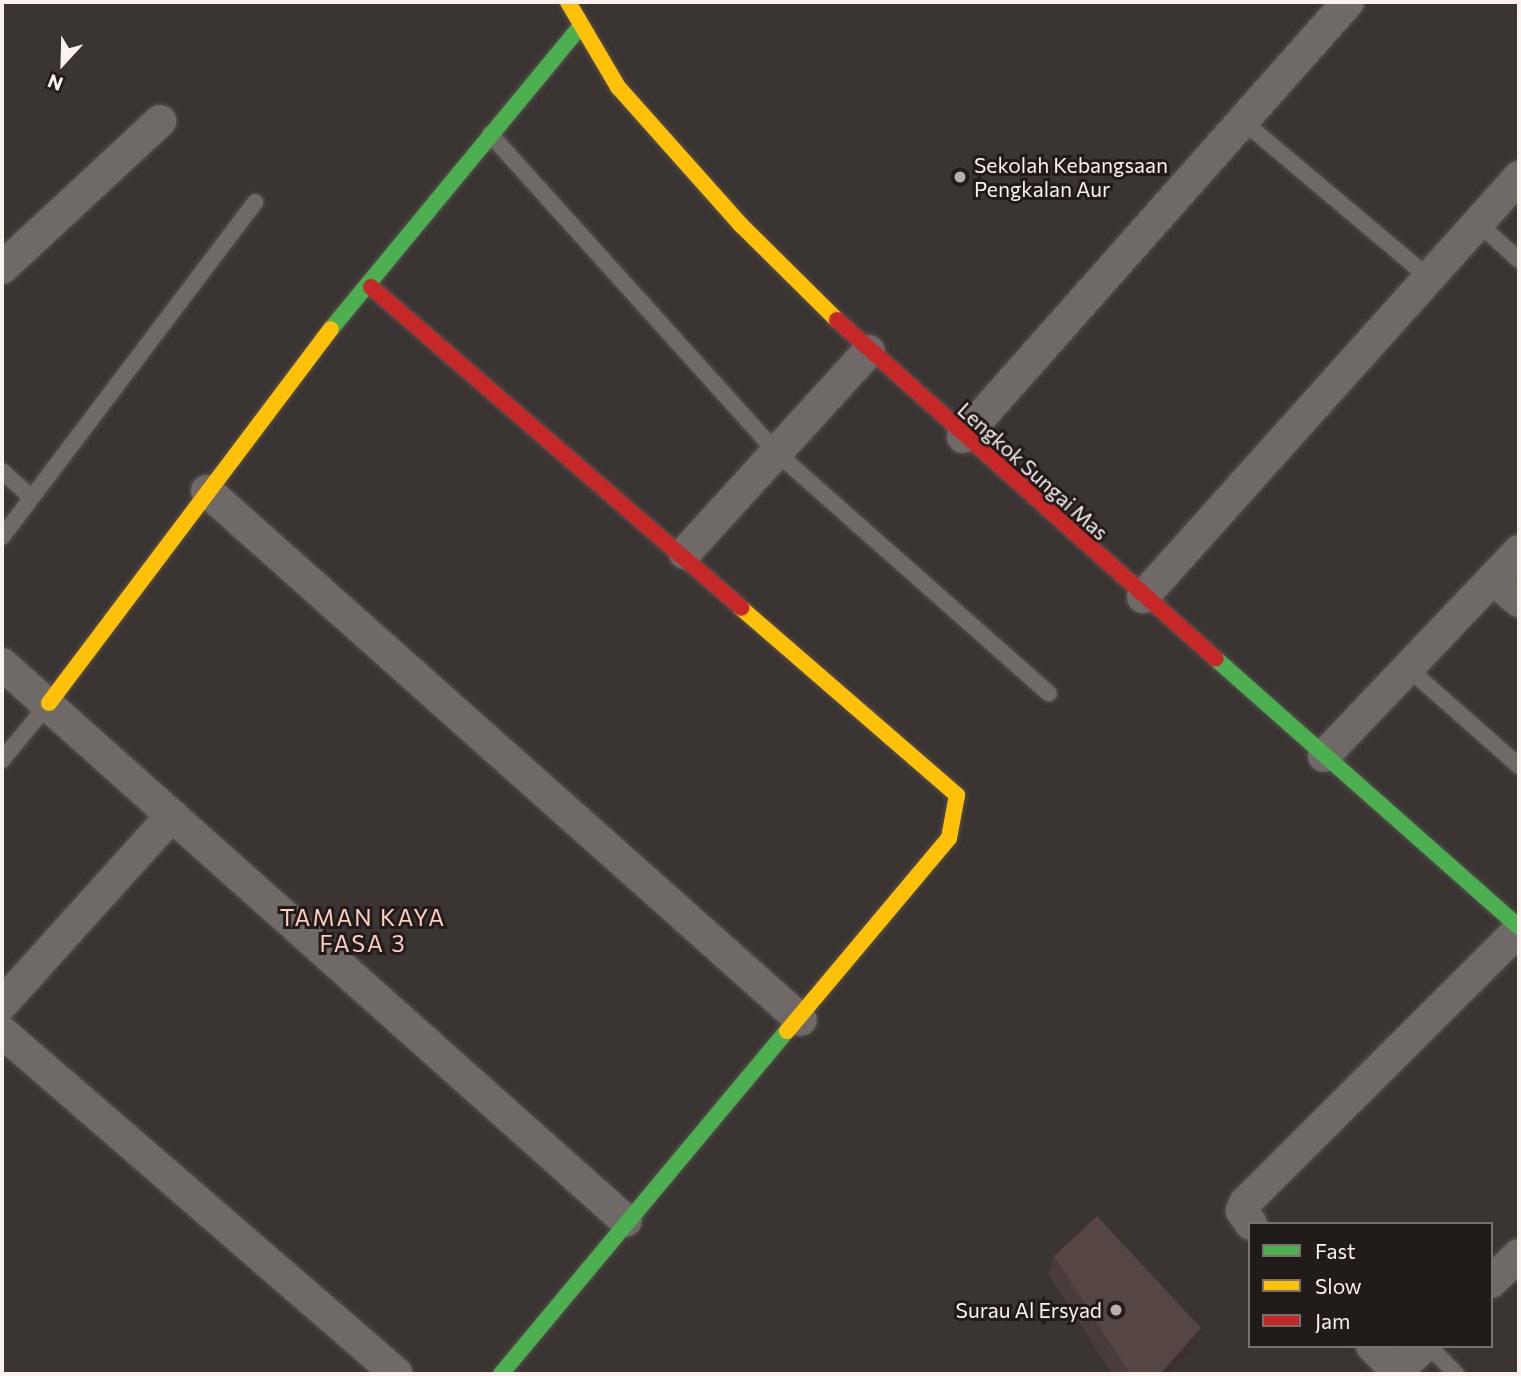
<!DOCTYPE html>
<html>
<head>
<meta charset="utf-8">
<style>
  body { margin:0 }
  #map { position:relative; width:1521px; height:1376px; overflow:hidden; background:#3a3432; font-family:Commissioner,sans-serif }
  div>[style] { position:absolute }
  .roads { filter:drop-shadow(0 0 2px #55504e) drop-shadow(0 0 2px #55504e) }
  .lane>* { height:16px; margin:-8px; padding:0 8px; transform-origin:8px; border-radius:8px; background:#6f6a68 }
  .street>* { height:32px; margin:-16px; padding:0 16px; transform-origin:16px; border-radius:16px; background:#6f6a68 }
  .fast>* { height:16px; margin:-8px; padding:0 8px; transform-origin:8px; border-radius:8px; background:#4caf50 }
  .slow>* { height:16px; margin:-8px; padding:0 8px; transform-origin:8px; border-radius:8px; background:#ffc107 }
  .jam>* { height:16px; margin:-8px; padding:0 8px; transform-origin:8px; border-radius:8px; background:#c62828 }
  .wall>* { inset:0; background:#493c3a }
  .shaded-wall>* { inset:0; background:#3c312f }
  .building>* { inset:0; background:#554643 }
  .dots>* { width:19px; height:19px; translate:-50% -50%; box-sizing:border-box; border:4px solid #211b1a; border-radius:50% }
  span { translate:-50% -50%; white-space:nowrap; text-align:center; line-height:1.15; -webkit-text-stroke:6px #211b1a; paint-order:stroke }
  .poi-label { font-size:21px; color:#fbf2f0 }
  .left { translate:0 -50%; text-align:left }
  .right { translate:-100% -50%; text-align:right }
  .street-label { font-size:21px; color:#fbf2f0 }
  .neighbourhood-label { font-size:23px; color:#ffccc0; letter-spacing:2px }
  .frame { position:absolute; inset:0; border:4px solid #fbf2f0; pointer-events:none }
  .legend { position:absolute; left:1248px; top:1222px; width:245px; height:126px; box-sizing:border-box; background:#211b1a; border:2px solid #787170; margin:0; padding:9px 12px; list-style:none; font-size:21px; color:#fbf2f0 }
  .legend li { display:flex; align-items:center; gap:14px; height:35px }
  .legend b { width:35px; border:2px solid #787170 }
  .north { position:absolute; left:28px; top:28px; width:70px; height:70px; -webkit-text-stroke:5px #211b1a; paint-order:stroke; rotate:202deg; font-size:19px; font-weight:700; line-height:28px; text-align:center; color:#fbf2f0 }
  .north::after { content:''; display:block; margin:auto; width:24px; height:32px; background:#fbf2f0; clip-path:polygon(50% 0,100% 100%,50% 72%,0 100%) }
</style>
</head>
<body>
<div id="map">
  <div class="roads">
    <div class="lane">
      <div style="left:1244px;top:122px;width:239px;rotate:40.1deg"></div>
      <div style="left:490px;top:134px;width:429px;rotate:48deg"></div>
      <div style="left:777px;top:453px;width:363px;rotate:41.5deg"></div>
      <div style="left:1478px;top:223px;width:55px;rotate:42.1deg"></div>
      <div style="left:2px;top:471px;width:39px;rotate:42deg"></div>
      <div style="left:2px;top:537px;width:420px;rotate:-52.9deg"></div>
      <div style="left:1409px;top:669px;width:147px;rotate:41.4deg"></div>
      <div style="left:2px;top:760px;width:74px;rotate:-50.5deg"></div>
      <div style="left:1429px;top:1346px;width:39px;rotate:46deg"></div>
    </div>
    <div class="street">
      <div style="left:2px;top:268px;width:216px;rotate:-42.9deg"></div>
      <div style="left:963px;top:437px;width:581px;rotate:-48.49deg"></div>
      <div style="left:207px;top:491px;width:795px;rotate:41.69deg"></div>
      <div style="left:685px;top:553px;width:273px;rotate:-47.7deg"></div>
      <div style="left:1494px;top:580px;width:33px;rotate:40deg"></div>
      <div style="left:1143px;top:597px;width:564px;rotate:-48.16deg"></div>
      <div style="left:2px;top:664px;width:836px;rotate:41.75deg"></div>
      <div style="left:1324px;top:756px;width:283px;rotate:-46.4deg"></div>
      <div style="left:2px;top:1004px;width:254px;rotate:-48deg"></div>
      <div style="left:2px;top:1032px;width:522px;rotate:40.89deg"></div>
      <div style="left:1251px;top:1224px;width:16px;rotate:-125deg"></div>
      <div style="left:1242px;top:1211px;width:9px;rotate:-69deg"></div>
      <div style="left:1245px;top:1203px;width:387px;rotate:-44.9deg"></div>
      <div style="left:1491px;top:1282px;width:39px;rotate:-44deg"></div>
      <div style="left:1372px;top:1346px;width:35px;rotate:45deg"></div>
      <div style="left:1394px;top:1374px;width:41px;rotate:-43deg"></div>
    </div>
    <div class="fast">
      <div style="left:331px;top:329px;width:390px;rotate:-50.5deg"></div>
      <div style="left:1216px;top:659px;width:405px;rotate:41.5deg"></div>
      <div style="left:501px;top:1374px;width:447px;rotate:-50.2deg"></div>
    </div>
    <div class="slow">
      <div style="left:568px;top:2px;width:99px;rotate:59.5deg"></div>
      <div style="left:618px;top:87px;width:185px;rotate:48.3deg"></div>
      <div style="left:741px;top:225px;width:135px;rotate:44.7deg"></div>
      <div style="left:741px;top:608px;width:286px;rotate:40.9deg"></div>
      <div style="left:957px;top:795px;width:44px;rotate:100.5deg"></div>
      <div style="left:949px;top:838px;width:252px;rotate:130deg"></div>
      <div style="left:49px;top:703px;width:468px;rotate:-53deg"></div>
    </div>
    <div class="jam">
      <div style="left:371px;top:287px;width:490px;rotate:40.9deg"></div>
      <div style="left:837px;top:320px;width:508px;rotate:41.81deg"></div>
    </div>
  </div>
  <div class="wall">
    <div style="clip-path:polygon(1054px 1256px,1195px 1346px,1170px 1374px,1112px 1374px,1048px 1273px)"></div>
  </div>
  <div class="shaded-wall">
    <div style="clip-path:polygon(1201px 1328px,1195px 1346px,1170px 1374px,1160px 1374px)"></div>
  </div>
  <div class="building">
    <div style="clip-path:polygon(1097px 1216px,1201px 1328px,1160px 1374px,1130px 1374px,1054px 1256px)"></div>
  </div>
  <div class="dots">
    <div style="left:960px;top:177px;background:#b7b0ae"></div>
    <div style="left:1116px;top:1310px;background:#b7b0ae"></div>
  </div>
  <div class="poi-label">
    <span class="left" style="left:974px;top:177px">Sekolah Kebangsaan<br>Pengkalan Aur</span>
    <span class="right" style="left:1102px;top:1310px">Surau Al Ersyad</span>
  </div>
  <div class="street-label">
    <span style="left:1033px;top:471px;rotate:42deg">Lengkok Sungai Mas</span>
  </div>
  <div class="neighbourhood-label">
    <span style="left:363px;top:930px">TAMAN KAYA<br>FASA 3</span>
  </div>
  <div class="frame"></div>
  <ul class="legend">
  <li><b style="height:9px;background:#4caf50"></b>Fast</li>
  <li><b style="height:9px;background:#ffc107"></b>Slow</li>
  <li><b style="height:9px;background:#c62828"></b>Jam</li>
  </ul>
  <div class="north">N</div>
</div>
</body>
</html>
